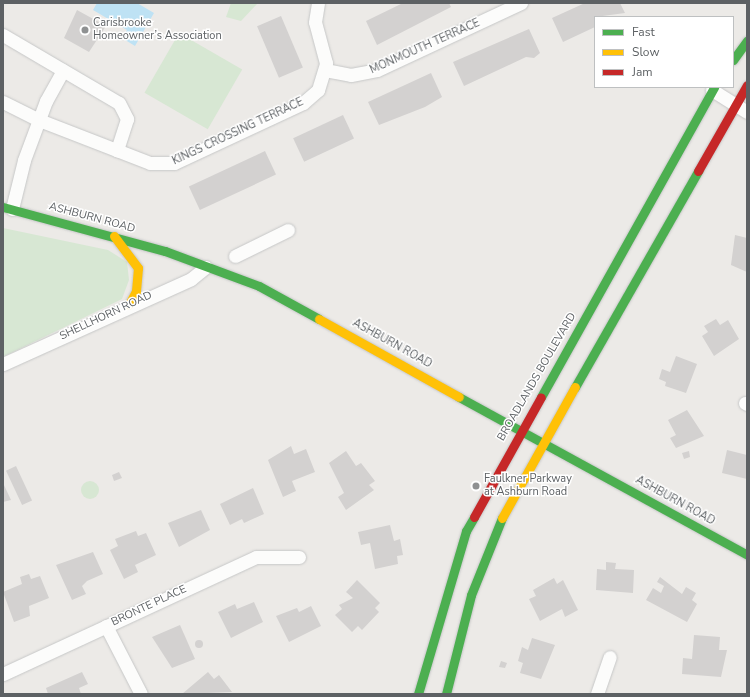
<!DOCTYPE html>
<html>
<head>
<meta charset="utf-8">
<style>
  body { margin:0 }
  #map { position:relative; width:750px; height:697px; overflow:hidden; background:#eceae7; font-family:"Nunito Sans",sans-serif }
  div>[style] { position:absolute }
  .green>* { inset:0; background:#d7e7d3; transform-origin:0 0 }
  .round { border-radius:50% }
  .water>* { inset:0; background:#bee2f4 }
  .building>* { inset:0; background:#d3d1d0; transform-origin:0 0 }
  .roads { filter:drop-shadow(0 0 1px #c6c7c7) drop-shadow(0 0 1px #c6c7c7) }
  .street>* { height:13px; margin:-6.5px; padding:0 6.5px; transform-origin:6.5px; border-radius:6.5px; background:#fcfcfb }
  .fast>* { height:9px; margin:-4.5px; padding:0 4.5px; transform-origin:4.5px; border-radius:4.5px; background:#4caf50 }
  .slow>* { height:9px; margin:-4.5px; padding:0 4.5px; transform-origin:4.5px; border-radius:4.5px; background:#ffc107 }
  .jam>* { height:9px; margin:-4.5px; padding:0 4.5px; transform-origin:4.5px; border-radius:4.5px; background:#c62828 }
  .dots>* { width:11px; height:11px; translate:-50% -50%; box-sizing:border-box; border:2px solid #fff; border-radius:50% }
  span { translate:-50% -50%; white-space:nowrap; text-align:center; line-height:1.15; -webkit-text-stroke:3px #fff; paint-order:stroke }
  .poi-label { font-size:11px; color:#5d6164 }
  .left { translate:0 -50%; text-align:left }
  .street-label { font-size:11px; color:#5d6164 }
  .frame { position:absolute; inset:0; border:4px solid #5d6164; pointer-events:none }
  .legend { position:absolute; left:594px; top:16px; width:140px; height:72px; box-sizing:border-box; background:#fff; border:1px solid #bec0c1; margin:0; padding:5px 7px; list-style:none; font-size:12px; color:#5d6164 }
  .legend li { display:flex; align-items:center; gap:8px; height:20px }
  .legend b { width:20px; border:1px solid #bec0c1 }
</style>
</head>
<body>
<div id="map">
  <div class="green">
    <div style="clip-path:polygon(231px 3px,258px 3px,241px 21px,226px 17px)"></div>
    <div style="left:179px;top:33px;width:73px;height:69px;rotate:30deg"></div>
    <div style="clip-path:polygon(3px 228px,108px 250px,127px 262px,129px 280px,122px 299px,3px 357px)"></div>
    <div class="round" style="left:81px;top:481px;width:18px;height:18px"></div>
  </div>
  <div class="water">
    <div style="clip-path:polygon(97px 3px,137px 3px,154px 13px,135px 46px,122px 38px,127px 30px,93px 10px)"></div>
  </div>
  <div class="building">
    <div style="clip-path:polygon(403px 3px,449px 3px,451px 7px,377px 45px,366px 21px)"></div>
    <div style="clip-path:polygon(585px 3px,620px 3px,625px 13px,595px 17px,595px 27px,563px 42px,552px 18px)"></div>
    <div style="clip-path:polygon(77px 10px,106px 26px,89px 52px,64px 38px)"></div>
    <div style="left:281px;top:16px;width:56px;height:26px;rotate:67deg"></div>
    <div style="clip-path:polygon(529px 29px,540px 53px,534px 58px,526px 57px,464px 86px,453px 62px)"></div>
    <div style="clip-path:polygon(431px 73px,442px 97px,425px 107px,379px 125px,368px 102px)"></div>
    <div style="left:343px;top:115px;width:26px;height:55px;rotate:65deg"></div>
    <div style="left:265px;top:151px;width:26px;height:84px;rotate:65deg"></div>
    <div style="clip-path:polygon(735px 235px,747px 238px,747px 272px,731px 265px)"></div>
    <div style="clip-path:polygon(716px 319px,720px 325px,728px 320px,739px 339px,714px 356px,702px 336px,708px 332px,704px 326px)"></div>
    <div style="clip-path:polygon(676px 356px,697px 364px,686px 393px,665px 386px,666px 382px,659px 379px,662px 369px,670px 372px)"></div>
    <div style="clip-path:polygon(687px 410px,704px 436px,676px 448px,670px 438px,676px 435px,668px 420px)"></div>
    <div style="clip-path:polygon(291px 446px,294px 454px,306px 449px,315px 472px,292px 481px,296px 491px,283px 497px,268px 460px)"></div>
    <div style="clip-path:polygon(727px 450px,747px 455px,747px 479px,722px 473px)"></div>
    <div style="clip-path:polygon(346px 451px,356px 466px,361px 463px,375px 481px,369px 485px,374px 490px,346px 510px,338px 497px,344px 493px,329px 463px)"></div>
    <div style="clip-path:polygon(689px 451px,690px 457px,684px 459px,682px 453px)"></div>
    <div style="left:16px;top:466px;width:38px;height:11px;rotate:65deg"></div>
    <div style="clip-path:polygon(119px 472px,122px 478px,114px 481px,112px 475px)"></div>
    <div style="clip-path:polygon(3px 483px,11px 500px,3px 502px)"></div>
    <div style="clip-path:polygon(253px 488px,264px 514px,244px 523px,242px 519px,230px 525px,220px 504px)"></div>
    <div style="clip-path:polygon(201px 510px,210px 530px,179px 547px,168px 523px)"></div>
    <div style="clip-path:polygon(390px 525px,394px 541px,400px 539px,403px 555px,397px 556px,398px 564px,375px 569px,370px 543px,361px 545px,358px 532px)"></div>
    <div style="clip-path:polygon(136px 531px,138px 536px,146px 533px,156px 555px,135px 565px,138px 572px,124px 579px,110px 550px,118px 546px,115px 539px)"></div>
    <div style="clip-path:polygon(93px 552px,103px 574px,87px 581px,82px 586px,86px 594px,72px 600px,56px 565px)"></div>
    <div style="clip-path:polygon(606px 562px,616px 563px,615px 569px,634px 570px,633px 593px,596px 590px,597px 569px,606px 570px)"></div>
    <div style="clip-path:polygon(29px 574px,31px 579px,40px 576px,49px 598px,29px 606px,30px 616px,14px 622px,3px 592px,22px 584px,20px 577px)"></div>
    <div style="clip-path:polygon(660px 577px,682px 594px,686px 587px,696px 593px,692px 600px,697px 604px,687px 622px,646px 600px,653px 588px,661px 593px,664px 586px,657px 582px)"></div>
    <div style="clip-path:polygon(554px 578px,557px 584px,563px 580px,578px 610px,565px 617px,562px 609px,540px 621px,529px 599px,536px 596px,533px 590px)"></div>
    <div style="clip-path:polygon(357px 580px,380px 603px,375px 608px,379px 612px,362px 630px,358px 626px,352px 632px,335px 615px,342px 609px,339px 605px,353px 598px,346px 592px)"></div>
    <div style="clip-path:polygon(254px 602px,263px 622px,231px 638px,218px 612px,235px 604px,237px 609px)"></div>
    <div style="clip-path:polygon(311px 606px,321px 626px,289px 642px,276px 616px,297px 608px,299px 612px)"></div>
    <div style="clip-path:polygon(180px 625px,195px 659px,172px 668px,152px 637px)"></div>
    <div style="clip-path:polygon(694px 635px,720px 637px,719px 650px,727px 650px,721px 677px,682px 674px,683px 658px,692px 659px)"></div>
    <div style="clip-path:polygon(532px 638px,555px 645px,541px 679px,520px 673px,523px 663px,518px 661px,522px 647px,528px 650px)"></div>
    <div class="round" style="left:195px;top:640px;width:8px;height:8px"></div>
    <div style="clip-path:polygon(501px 661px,507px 663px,505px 668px,499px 667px)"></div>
    <div style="clip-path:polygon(82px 672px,88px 684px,79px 688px,81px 694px,48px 694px,46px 688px)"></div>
    <div style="clip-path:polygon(208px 672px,214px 679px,219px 675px,232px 692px,182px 694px)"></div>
  </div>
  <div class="roads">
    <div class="street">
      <div style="left:3px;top:35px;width:134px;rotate:30.4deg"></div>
      <div style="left:119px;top:103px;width:18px;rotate:63deg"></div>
      <div style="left:127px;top:119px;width:33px;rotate:108deg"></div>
      <div style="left:325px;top:70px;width:26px;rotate:11deg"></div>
      <div style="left:351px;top:75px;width:26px;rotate:-11deg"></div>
      <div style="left:377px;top:70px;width:159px;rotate:-25deg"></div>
      <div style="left:712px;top:90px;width:41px;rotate:32.2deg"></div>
      <div style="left:3px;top:102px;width:40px;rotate:26.6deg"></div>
      <div style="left:39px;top:120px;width:119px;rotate:21.2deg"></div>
      <div style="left:150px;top:163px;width:24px"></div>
      <div style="left:174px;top:163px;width:142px;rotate:-24.9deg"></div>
      <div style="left:303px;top:103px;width:20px;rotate:-41deg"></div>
      <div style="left:318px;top:90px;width:28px;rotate:-73deg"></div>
      <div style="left:326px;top:63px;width:42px;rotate:-105deg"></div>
      <div style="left:315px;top:22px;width:19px;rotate:-81deg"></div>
      <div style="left:12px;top:209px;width:50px;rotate:-76.2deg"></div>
      <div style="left:24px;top:160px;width:63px;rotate:-69.6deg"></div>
      <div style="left:46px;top:101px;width:35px;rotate:-61deg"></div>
      <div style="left:235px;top:256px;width:59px;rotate:-26.1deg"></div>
      <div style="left:3px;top:364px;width:206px;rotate:-24.3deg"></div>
      <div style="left:191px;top:279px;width:19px;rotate:-39deg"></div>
      <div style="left:745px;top:403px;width:2px;rotate:27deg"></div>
      <div style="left:106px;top:626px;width:76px;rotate:62.8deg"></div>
      <div style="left:3px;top:674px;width:279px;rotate:-24.8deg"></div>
      <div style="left:256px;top:557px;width:43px"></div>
      <div style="left:597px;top:694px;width:39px;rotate:-71deg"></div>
    </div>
    <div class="fast">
      <div style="left:733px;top:60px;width:24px;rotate:-54deg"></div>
      <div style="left:3px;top:207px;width:168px;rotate:15.2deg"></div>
      <div style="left:165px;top:251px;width:100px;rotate:20.4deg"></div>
      <div style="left:259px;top:286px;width:68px;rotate:28.8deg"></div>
      <div style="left:575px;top:387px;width:249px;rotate:-60.3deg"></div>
      <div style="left:459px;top:397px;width:328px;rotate:28.7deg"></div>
      <div style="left:541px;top:397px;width:355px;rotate:-60.8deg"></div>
      <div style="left:418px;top:694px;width:170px;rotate:-73.6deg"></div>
      <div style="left:466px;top:531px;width:16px;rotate:-60deg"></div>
      <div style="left:446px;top:694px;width:102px;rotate:-75.8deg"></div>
      <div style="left:471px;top:595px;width:83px;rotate:-68.1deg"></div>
    </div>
    <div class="slow">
      <div style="left:114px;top:236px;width:40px;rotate:53deg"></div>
      <div style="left:138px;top:268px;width:23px;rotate:95deg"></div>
      <div style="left:136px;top:291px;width:15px;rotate:118deg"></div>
      <div style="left:319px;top:319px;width:160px;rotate:29.1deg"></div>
      <div style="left:502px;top:518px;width:150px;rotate:-60.9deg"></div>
    </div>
    <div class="jam">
      <div style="left:698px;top:171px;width:99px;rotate:-60.3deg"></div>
      <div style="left:474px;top:517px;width:137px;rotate:-60.8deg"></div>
    </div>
  </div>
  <div class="dots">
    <div style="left:85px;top:30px;background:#8f9192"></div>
    <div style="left:476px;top:486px;background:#8f9192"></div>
  </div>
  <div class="poi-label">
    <span class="left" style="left:93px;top:30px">Carisbrooke<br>Homeowner’s Association</span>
    <span class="left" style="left:484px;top:486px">Faulkner Parkway<br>at Ashburn Road</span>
  </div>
  <div class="street-label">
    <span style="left:425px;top:47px;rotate:-24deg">MONMOUTH TERRACE</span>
    <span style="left:238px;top:132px;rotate:-25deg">KINGS CROSSING TERRACE</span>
    <span style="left:92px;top:218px;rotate:15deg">ASHBURN ROAD</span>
    <span style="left:106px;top:316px;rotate:-25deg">SHELLHORN ROAD</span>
    <span style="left:392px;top:344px;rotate:29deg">ASHBURN ROAD</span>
    <span style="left:537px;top:377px;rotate:-60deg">BROADLANDS BOULEVARD</span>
    <span style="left:675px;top:501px;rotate:29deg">ASHBURN ROAD</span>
    <span style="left:149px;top:606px;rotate:-25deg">BRONTE PLACE</span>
  </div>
  <div class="frame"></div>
  <ul class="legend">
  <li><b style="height:5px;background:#4caf50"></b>Fast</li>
  <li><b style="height:5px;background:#ffc107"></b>Slow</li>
  <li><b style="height:5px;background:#c62828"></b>Jam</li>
  </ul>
</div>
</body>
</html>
